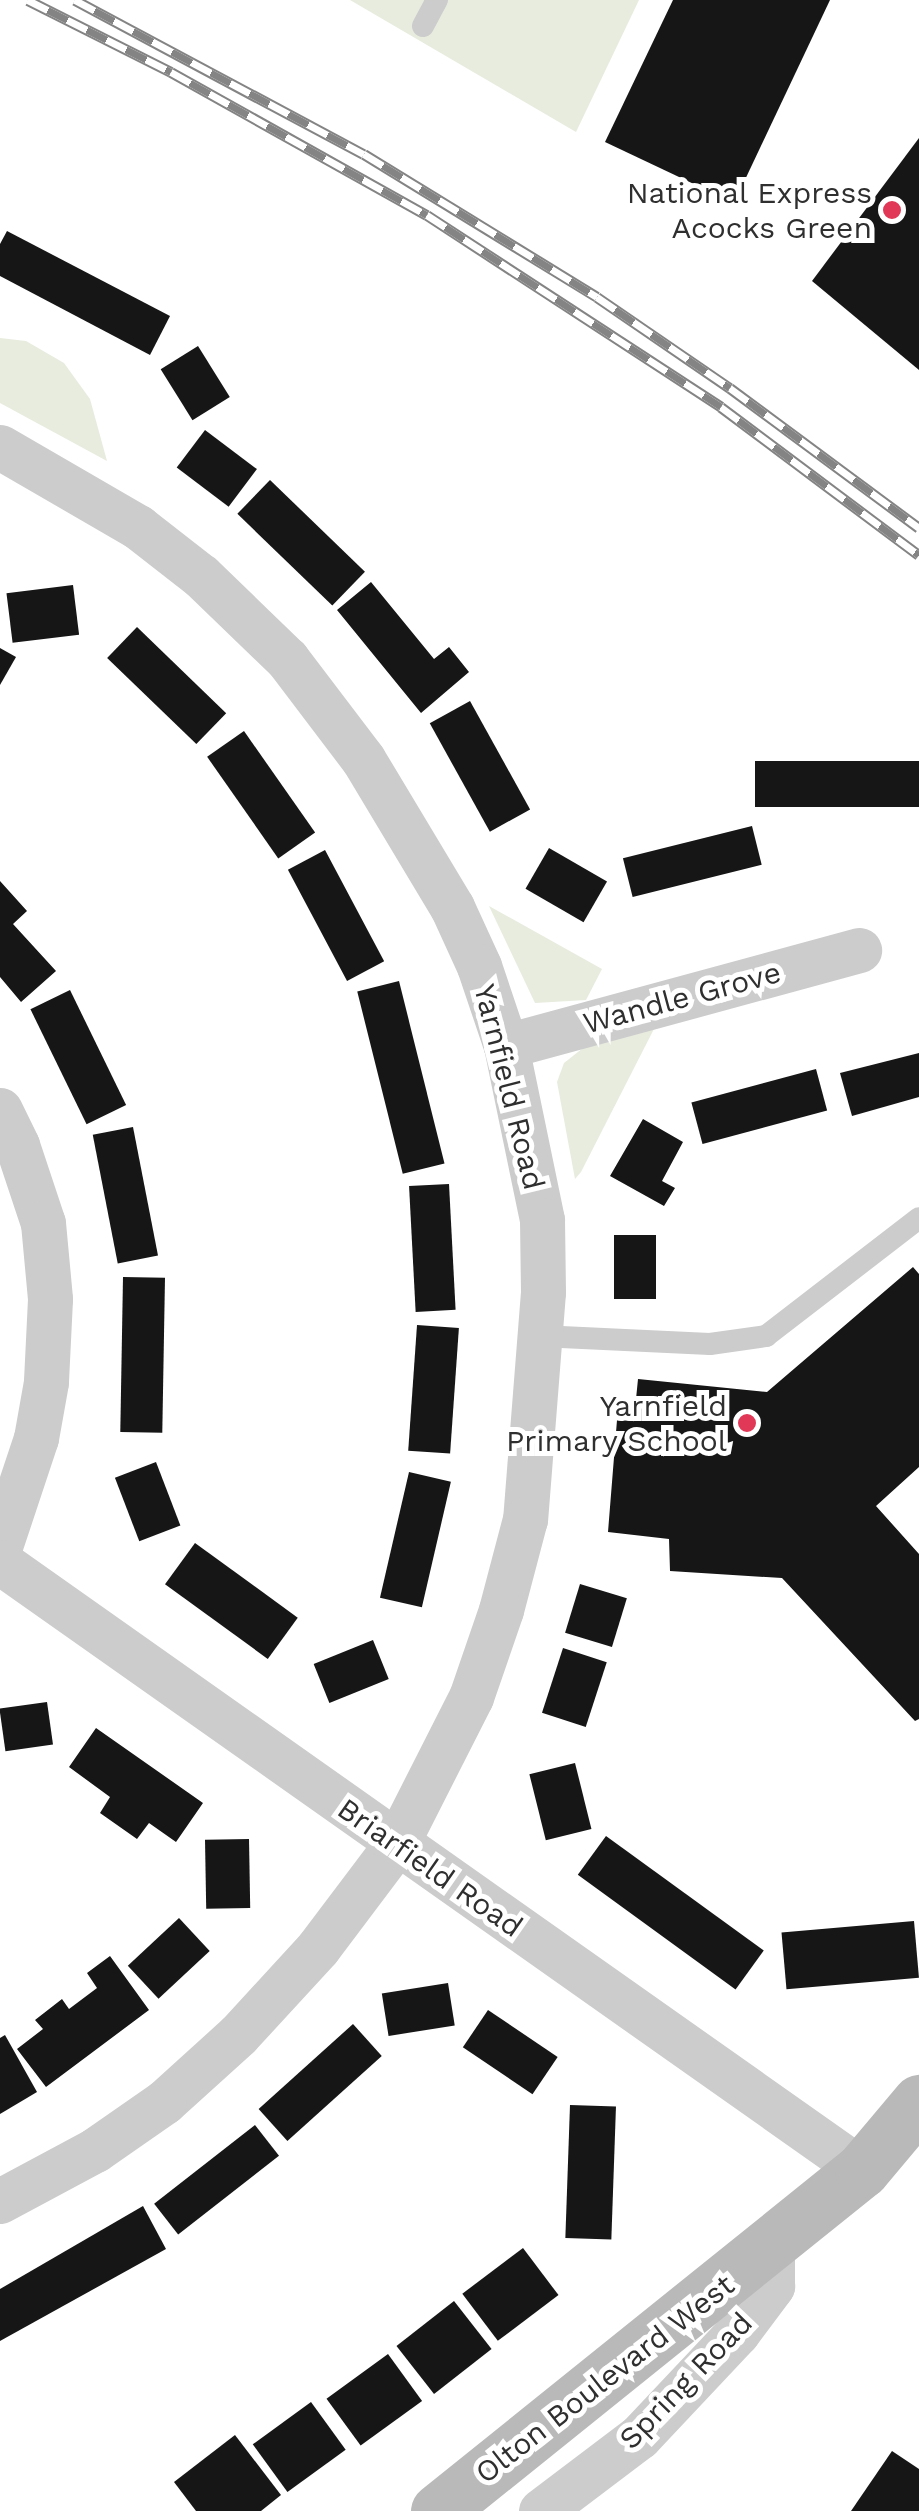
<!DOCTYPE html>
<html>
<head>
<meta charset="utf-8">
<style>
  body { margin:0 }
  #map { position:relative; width:919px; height:2511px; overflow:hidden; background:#fff; font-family:"Work Sans",sans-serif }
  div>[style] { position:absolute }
  .green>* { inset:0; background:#e7ecde }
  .building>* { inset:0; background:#161616; transform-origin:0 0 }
  .lane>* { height:22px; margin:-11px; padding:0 11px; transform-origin:11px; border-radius:11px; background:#ccc }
  .street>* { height:45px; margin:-22.5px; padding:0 22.5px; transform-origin:22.5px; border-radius:22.5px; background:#ccc }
  .secondary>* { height:55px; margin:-27.5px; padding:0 27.5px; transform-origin:27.5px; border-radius:27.5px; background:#b9b9b9 }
  .rail>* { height:11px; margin-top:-5.5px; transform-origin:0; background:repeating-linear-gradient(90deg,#fff 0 22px,#848484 0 44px); box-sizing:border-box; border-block:2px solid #848484 }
  .dots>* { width:28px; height:28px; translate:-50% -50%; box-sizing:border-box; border:5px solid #fff; border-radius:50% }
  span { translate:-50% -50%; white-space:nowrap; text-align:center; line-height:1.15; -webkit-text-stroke:10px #fff; paint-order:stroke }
  .poi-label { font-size:30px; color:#2f2f2f }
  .right { translate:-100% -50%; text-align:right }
  .street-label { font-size:30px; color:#2f2f2f }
</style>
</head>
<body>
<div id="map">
  <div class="green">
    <div style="clip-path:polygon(350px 0,639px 0,576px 132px)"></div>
    <div style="clip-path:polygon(0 338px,26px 341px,64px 363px,90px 399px,107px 461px,0 403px)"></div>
    <div style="clip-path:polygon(489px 906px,602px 969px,586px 1000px,535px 1003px)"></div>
    <div style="clip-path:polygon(656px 1025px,581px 1172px,575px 1179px,557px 1082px,564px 1063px,583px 1048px)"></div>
  </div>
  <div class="building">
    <div style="clip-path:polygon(673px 0,830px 0,734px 203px,605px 142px)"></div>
    <div style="clip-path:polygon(919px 138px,919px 370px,812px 281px)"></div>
    <div style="clip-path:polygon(7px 231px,170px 316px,150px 355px,0 276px,0 244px)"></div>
    <div style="left:198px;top:346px;width:60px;height:44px;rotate:58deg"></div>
    <div style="left:205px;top:430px;width:65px;height:47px;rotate:37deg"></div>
    <div style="left:270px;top:480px;width:132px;height:47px;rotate:44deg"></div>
    <div style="clip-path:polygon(371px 582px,434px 659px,449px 647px,469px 672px,421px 713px,337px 610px)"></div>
    <div style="left:73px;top:585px;width:50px;height:67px;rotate:83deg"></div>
    <div style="left:137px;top:627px;width:124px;height:43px;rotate:44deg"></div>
    <div style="clip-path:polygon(0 648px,16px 657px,0 685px)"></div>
    <div style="left:470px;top:701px;width:124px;height:46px;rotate:61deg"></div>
    <div style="left:244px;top:731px;width:124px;height:45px;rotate:55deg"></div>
    <div style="left:919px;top:761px;width:46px;height:164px;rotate:90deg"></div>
    <div style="left:752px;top:826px;width:40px;height:133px;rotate:76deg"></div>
    <div style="left:549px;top:848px;width:67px;height:47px;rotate:30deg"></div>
    <div style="left:325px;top:850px;width:126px;height:42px;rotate:62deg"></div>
    <div style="clip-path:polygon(0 881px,27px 911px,13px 924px,56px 971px,21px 1002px,0 977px)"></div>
    <div style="left:399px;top:981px;width:188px;height:43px;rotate:76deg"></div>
    <div style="left:70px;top:990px;width:128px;height:44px;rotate:64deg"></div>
    <div style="clip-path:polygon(919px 1053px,919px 1097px,852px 1116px,840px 1073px)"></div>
    <div style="left:816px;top:1069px;width:43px;height:129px;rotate:75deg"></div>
    <div style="clip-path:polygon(643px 1119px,683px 1142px,662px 1181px,675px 1188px,664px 1206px,610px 1176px)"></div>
    <div style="left:133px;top:1127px;width:131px;height:41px;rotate:79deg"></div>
    <div style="left:449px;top:1184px;width:126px;height:40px;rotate:87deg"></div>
    <div style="left:614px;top:1235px;width:42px;height:64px"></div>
    <div style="clip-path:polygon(913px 1267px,919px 1274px,919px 1467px,876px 1506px,919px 1554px,919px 1719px,915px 1721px,782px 1578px,670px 1571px,669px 1539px,608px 1532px,617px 1420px,634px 1419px,638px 1379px,767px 1392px)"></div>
    <div style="left:123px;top:1277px;width:42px;height:155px;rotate:1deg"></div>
    <div style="left:417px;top:1325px;width:42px;height:126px;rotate:4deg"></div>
    <div style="left:156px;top:1462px;width:68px;height:44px;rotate:69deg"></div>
    <div style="left:409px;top:1472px;width:43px;height:129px;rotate:13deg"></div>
    <div style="left:195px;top:1543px;width:127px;height:51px;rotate:36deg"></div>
    <div style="left:580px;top:1584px;width:49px;height:51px;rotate:17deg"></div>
    <div style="left:373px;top:1640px;width:42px;height:64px;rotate:68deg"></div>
    <div style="left:563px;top:1648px;width:46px;height:68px;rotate:18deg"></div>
    <div style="left:47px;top:1702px;width:43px;height:48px;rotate:82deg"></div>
    <div style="clip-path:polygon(96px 1728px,203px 1803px,176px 1842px,149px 1823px,137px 1839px,100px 1813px,110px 1797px,69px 1767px)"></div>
    <div style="left:575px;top:1763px;width:68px;height:47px;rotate:76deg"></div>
    <div style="left:606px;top:1836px;width:195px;height:48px;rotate:36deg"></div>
    <div style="left:249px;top:1839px;width:69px;height:44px;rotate:89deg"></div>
    <div style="left:179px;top:1918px;width:45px;height:70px;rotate:47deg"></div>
    <div style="left:914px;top:1921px;width:57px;height:133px;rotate:85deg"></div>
    <div style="clip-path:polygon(110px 1956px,149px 2010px,46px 2087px,17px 2049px,43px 2029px,35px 2020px,62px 1999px,69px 2009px,97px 1988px,87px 1973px)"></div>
    <div style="left:448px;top:1983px;width:43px;height:67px;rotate:81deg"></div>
    <div style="left:488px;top:2010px;width:84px;height:45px;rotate:34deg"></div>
    <div style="left:353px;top:2024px;width:43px;height:127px;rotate:48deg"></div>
    <div style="clip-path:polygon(5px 2035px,37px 2092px,0 2114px,0 2038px)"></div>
    <div style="left:570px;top:2105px;width:46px;height:133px;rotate:2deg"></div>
    <div style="left:255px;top:2125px;width:39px;height:128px;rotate:52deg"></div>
    <div style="clip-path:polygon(143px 2206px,166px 2249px,0 2341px,0 2289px)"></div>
    <div style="left:523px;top:2248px;width:59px;height:76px;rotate:53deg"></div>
    <div style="left:454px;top:2301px;width:61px;height:73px;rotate:52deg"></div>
    <div style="left:388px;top:2354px;width:58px;height:76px;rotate:54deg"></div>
    <div style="left:311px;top:2402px;width:59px;height:72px;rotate:54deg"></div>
    <div style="clip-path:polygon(235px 2435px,281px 2495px,261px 2511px,196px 2511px,174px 2482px)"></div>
    <div style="clip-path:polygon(892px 2451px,919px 2469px,919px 2511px,851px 2511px)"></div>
  </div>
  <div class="lane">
    <div style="left:423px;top:26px;width:30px;rotate:-62deg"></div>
    <div style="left:540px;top:1336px;width:170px;rotate:2.7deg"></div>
    <div style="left:710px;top:1344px;width:57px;rotate:-8.1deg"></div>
    <div style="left:766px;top:1336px;width:193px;rotate:-37.6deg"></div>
  </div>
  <div class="street">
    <div style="left:0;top:447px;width:160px;rotate:30.1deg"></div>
    <div style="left:138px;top:527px;width:80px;rotate:37.9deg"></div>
    <div style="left:201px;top:576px;width:120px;rotate:44deg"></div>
    <div style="left:287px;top:659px;width:126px;rotate:52.8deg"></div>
    <div style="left:363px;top:759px;width:173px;rotate:59deg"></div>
    <div style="left:452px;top:907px;width:65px;rotate:65.4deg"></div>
    <div style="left:479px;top:966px;width:84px;rotate:71.4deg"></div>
    <div style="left:506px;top:1046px;width:178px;rotate:78.3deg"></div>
    <div style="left:542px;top:1220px;width:72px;rotate:89.2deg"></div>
    <div style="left:543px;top:1292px;width:228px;rotate:94.5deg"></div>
    <div style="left:525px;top:1519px;width:94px;rotate:104.8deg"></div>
    <div style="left:501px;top:1610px;width:92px;rotate:109deg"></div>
    <div style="left:471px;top:1697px;width:164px;rotate:116.9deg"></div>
    <div style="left:397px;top:1843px;width:131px;rotate:127deg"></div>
    <div style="left:318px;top:1948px;width:118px;rotate:132.6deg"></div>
    <div style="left:238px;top:2035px;width:100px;rotate:137.8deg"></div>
    <div style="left:164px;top:2102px;width:84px;rotate:145.2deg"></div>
    <div style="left:95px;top:2150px;width:108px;rotate:151.8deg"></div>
    <div style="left:506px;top:1046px;width:366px;rotate:-15.2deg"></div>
    <div style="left:0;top:1110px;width:39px;rotate:64deg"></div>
    <div style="left:17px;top:1145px;width:82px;rotate:71.6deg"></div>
    <div style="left:43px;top:1223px;width:76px;rotate:84.7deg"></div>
    <div style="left:50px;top:1299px;width:83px;rotate:92.8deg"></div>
    <div style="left:46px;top:1382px;width:57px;rotate:100.1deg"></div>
    <div style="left:36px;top:1438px;width:114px;rotate:108.4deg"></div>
    <div style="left:0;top:1562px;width:1055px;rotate:35.2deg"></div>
    <div style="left:541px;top:2511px;width:123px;rotate:-37.1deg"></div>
    <div style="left:639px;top:2437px;width:143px;rotate:-46.7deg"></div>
    <div style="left:737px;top:2333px;width:59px;rotate:-53.3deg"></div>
    <div style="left:772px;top:2286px;width:39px;rotate:-90deg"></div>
  </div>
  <div class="secondary">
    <div style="left:438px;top:2511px;width:544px;rotate:-38.81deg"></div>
    <div style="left:862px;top:2170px;width:89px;rotate:-50deg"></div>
  </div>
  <div class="rail">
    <div style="left:28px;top:0;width:160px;rotate:26.7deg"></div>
    <div style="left:171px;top:72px;width:293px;rotate:29.2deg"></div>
    <div style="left:427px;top:215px;width:351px;rotate:33.1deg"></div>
    <div style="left:721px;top:407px;width:247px;rotate:36.8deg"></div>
    <div style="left:75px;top:0;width:327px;rotate:28.1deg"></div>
    <div style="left:364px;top:154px;width:273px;rotate:31.5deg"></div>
    <div style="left:597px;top:297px;width:161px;rotate:34.4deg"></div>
    <div style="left:730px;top:388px;width:235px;rotate:36.5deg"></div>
  </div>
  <div class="dots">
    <div style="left:892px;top:210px;background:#e03856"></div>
    <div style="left:747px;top:1423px;background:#e03856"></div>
  </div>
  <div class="poi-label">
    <span class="right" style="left:872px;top:210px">National Express<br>Acocks Green</span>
    <span class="right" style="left:727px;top:1423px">Yarnfield<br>Primary School</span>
  </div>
  <div class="street-label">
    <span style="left:682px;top:998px;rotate:-15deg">Wandle Grove</span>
    <span style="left:509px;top:1087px;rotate:76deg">Yarnfield Road</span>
    <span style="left:430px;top:1868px;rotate:35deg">Briarfield Road</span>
    <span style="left:605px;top:2379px;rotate:-38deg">Olton Boulevard West</span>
    <span style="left:686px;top:2381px;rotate:-46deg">Spring Road</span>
  </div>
</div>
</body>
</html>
